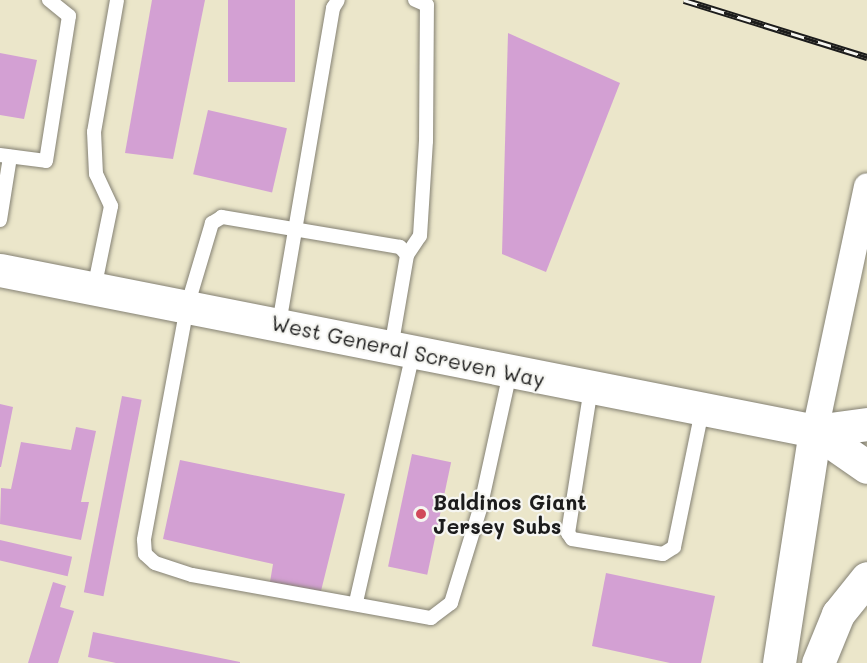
<!DOCTYPE html>
<html>
<head>
<meta charset="utf-8">
<style>
  body { margin:0 }
  #map { position:relative; width:867px; height:663px; overflow:hidden; background:#ebe6ca; font-family:Mali,sans-serif }
  div>[style] { position:absolute }
  .building>* { inset:0; background:#d3a0d3; transform-origin:0 0 }
  .roads { filter:drop-shadow(0 0 2px #848173) drop-shadow(0 0 2px #848173) }
  .service>* { height:14px; margin:-7px; padding:0 7px; transform-origin:7px; border-radius:7px; background:#fff }
  .minor>* { height:26px; margin:-13px; padding:0 13px; transform-origin:13px; border-radius:13px; background:#fff }
  .primary>* { height:33px; margin:-16.5px; padding:0 16.5px; transform-origin:16.5px; border-radius:16.5px; background:#fff }
  .rail>* { height:7px; margin-top:-3.5px; transform-origin:0; background:repeating-linear-gradient(90deg,#f6f6f2 0 14px,#1c1c1c 0 28px); box-sizing:border-box; border-block:2px solid #1c1c1c }
  .dots>* { width:16px; height:16px; translate:-50% -50%; box-sizing:border-box; border:3px solid #f6f6f2; border-radius:50% }
  span { translate:-50% -50%; white-space:nowrap; text-align:center; line-height:1.15; -webkit-text-stroke:4.5px #f6f6f2; paint-order:stroke }
  .street-label { font-size:21px; color:#1c1c1c }
  .poi-label { font-size:21px; color:#1c1c1c; font-weight:700 }
  .left { translate:0 -50%; text-align:left }
</style>
</head>
<body>
<div id="map">
  <div class="building">
    <div style="clip-path:polygon(152px 0,205px 0,173px 159px,125px 153px)"></div>
    <div style="left:228px;top:0;width:67px;height:82px"></div>
    <div style="clip-path:polygon(508px 33px,620px 83px,546px 272px,502px 254px)"></div>
    <div style="clip-path:polygon(0 53px,37px 60px,24px 119px,0 115px)"></div>
    <div style="left:208px;top:110px;width:81px;height:66px;rotate:13deg"></div>
    <div style="left:122px;top:396px;width:20px;height:200px;rotate:11deg"></div>
    <div style="clip-path:polygon(0 404px,13px 407px,1px 467px,0 467px)"></div>
    <div style="clip-path:polygon(76px 427px,96px 431px,81px 502px,89px 502px,81px 540px,0 524px,1px 488px,11px 489px,21px 442px,71px 450px)"></div>
    <div style="left:412px;top:454px;width:40px;height:115px;rotate:12deg"></div>
    <div style="clip-path:polygon(180px 460px,345px 494px,321px 591px,270px 582px,273px 564px,163px 539px)"></div>
    <div style="left:0;top:540px;width:74px;height:20px;rotate:13deg"></div>
    <div style="clip-path:polygon(606px 573px,715px 596px,701px 663px,670px 663px,592px 646px)"></div>
    <div style="clip-path:polygon(53px 582px,66px 586px,60px 607px,74px 611px,58px 663px,28px 663px)"></div>
    <div style="clip-path:polygon(93px 632px,240px 662px,240px 663px,116px 663px,88px 657px)"></div>
  </div>
  <div class="roads">
    <div class="service">
      <div style="left:0;top:155px;width:46px;rotate:7.4deg"></div>
      <div style="left:46px;top:161px;width:147px;rotate:-81deg"></div>
      <div style="left:69px;top:16px;width:26px;rotate:-141deg"></div>
      <div style="left:0;top:220px;width:64px;rotate:-81deg"></div>
      <div style="left:407px;top:255px;width:23px;rotate:-56deg"></div>
      <div style="left:420px;top:236px;width:95px;rotate:-86.4deg"></div>
      <div style="left:426px;top:141px;width:136px;rotate:-89.6deg"></div>
      <div style="left:427px;top:5px;width:13px;rotate:-157deg"></div>
      <div style="left:94px;top:289px;width:85px;rotate:-78.4deg"></div>
      <div style="left:111px;top:206px;width:35px;rotate:-115deg"></div>
      <div style="left:96px;top:174px;width:42px;rotate:-92.7deg"></div>
      <div style="left:94px;top:132px;width:134px;rotate:-80.1deg"></div>
      <div style="left:279px;top:324px;width:321px;rotate:-80.3deg"></div>
      <div style="left:333px;top:8px;width:9px;rotate:-58deg"></div>
      <div style="left:391px;top:348px;width:94px;rotate:-80.2deg"></div>
      <div style="left:407px;top:255px;width:11px;rotate:-131deg"></div>
      <div style="left:400px;top:247px;width:181px;rotate:-170.4deg"></div>
      <div style="left:222px;top:217px;width:12px;rotate:149deg"></div>
      <div style="left:212px;top:223px;width:88px;rotate:106.6deg"></div>
      <div style="left:187px;top:307px;width:237px;rotate:100.5deg"></div>
      <div style="left:144px;top:540px;width:14px;rotate:86deg"></div>
      <div style="left:145px;top:554px;width:13px;rotate:42deg"></div>
      <div style="left:155px;top:563px;width:39px;rotate:18deg"></div>
      <div style="left:192px;top:575px;width:243px;rotate:10.2deg"></div>
      <div style="left:431px;top:618px;width:25px;rotate:-37deg"></div>
      <div style="left:451px;top:603px;width:98px;rotate:-72.9deg"></div>
      <div style="left:480px;top:509px;width:139px;rotate:-77.6deg"></div>
      <div style="left:591px;top:388px;width:147px;rotate:99deg"></div>
      <div style="left:568px;top:533px;width:7px;rotate:56deg"></div>
      <div style="left:572px;top:539px;width:92px;rotate:9.4deg"></div>
      <div style="left:663px;top:554px;width:13px;rotate:-32deg"></div>
      <div style="left:674px;top:547px;width:139px;rotate:-78.4deg"></div>
      <div style="left:356px;top:602px;width:255px;rotate:-77.1deg"></div>
    </div>
    <div class="minor">
      <div style="left:815px;top:431px;width:250px;rotate:-78deg"></div>
    </div>
    <div class="primary">
      <div style="left:0;top:270px;width:831px;rotate:11.17deg"></div>
      <div style="left:815px;top:431px;width:52px;rotate:-7.7deg"></div>
      <div style="left:815px;top:431px;width:63px;rotate:34.7deg"></div>
      <div style="left:779px;top:663px;width:235px;rotate:-81.2deg"></div>
      <div style="left:818px;top:663px;width:53px;rotate:-67.8deg"></div>
      <div style="left:838px;top:614px;width:46px;rotate:-51.1deg"></div>
    </div>
  </div>
  <div class="rail">
    <div style="left:684px;top:0;width:192px;rotate:17.3deg"></div>
  </div>
  <div class="dots">
    <div style="left:421px;top:514px;background:#d1495b"></div>
  </div>
  <div class="street-label">
    <span style="left:408px;top:351px;rotate:12deg">West General Screven Way</span>
  </div>
  <div class="poi-label">
    <span class="left" style="left:433px;top:514px">Baldinos Giant<br>Jersey Subs</span>
  </div>
</div>
</body>
</html>
